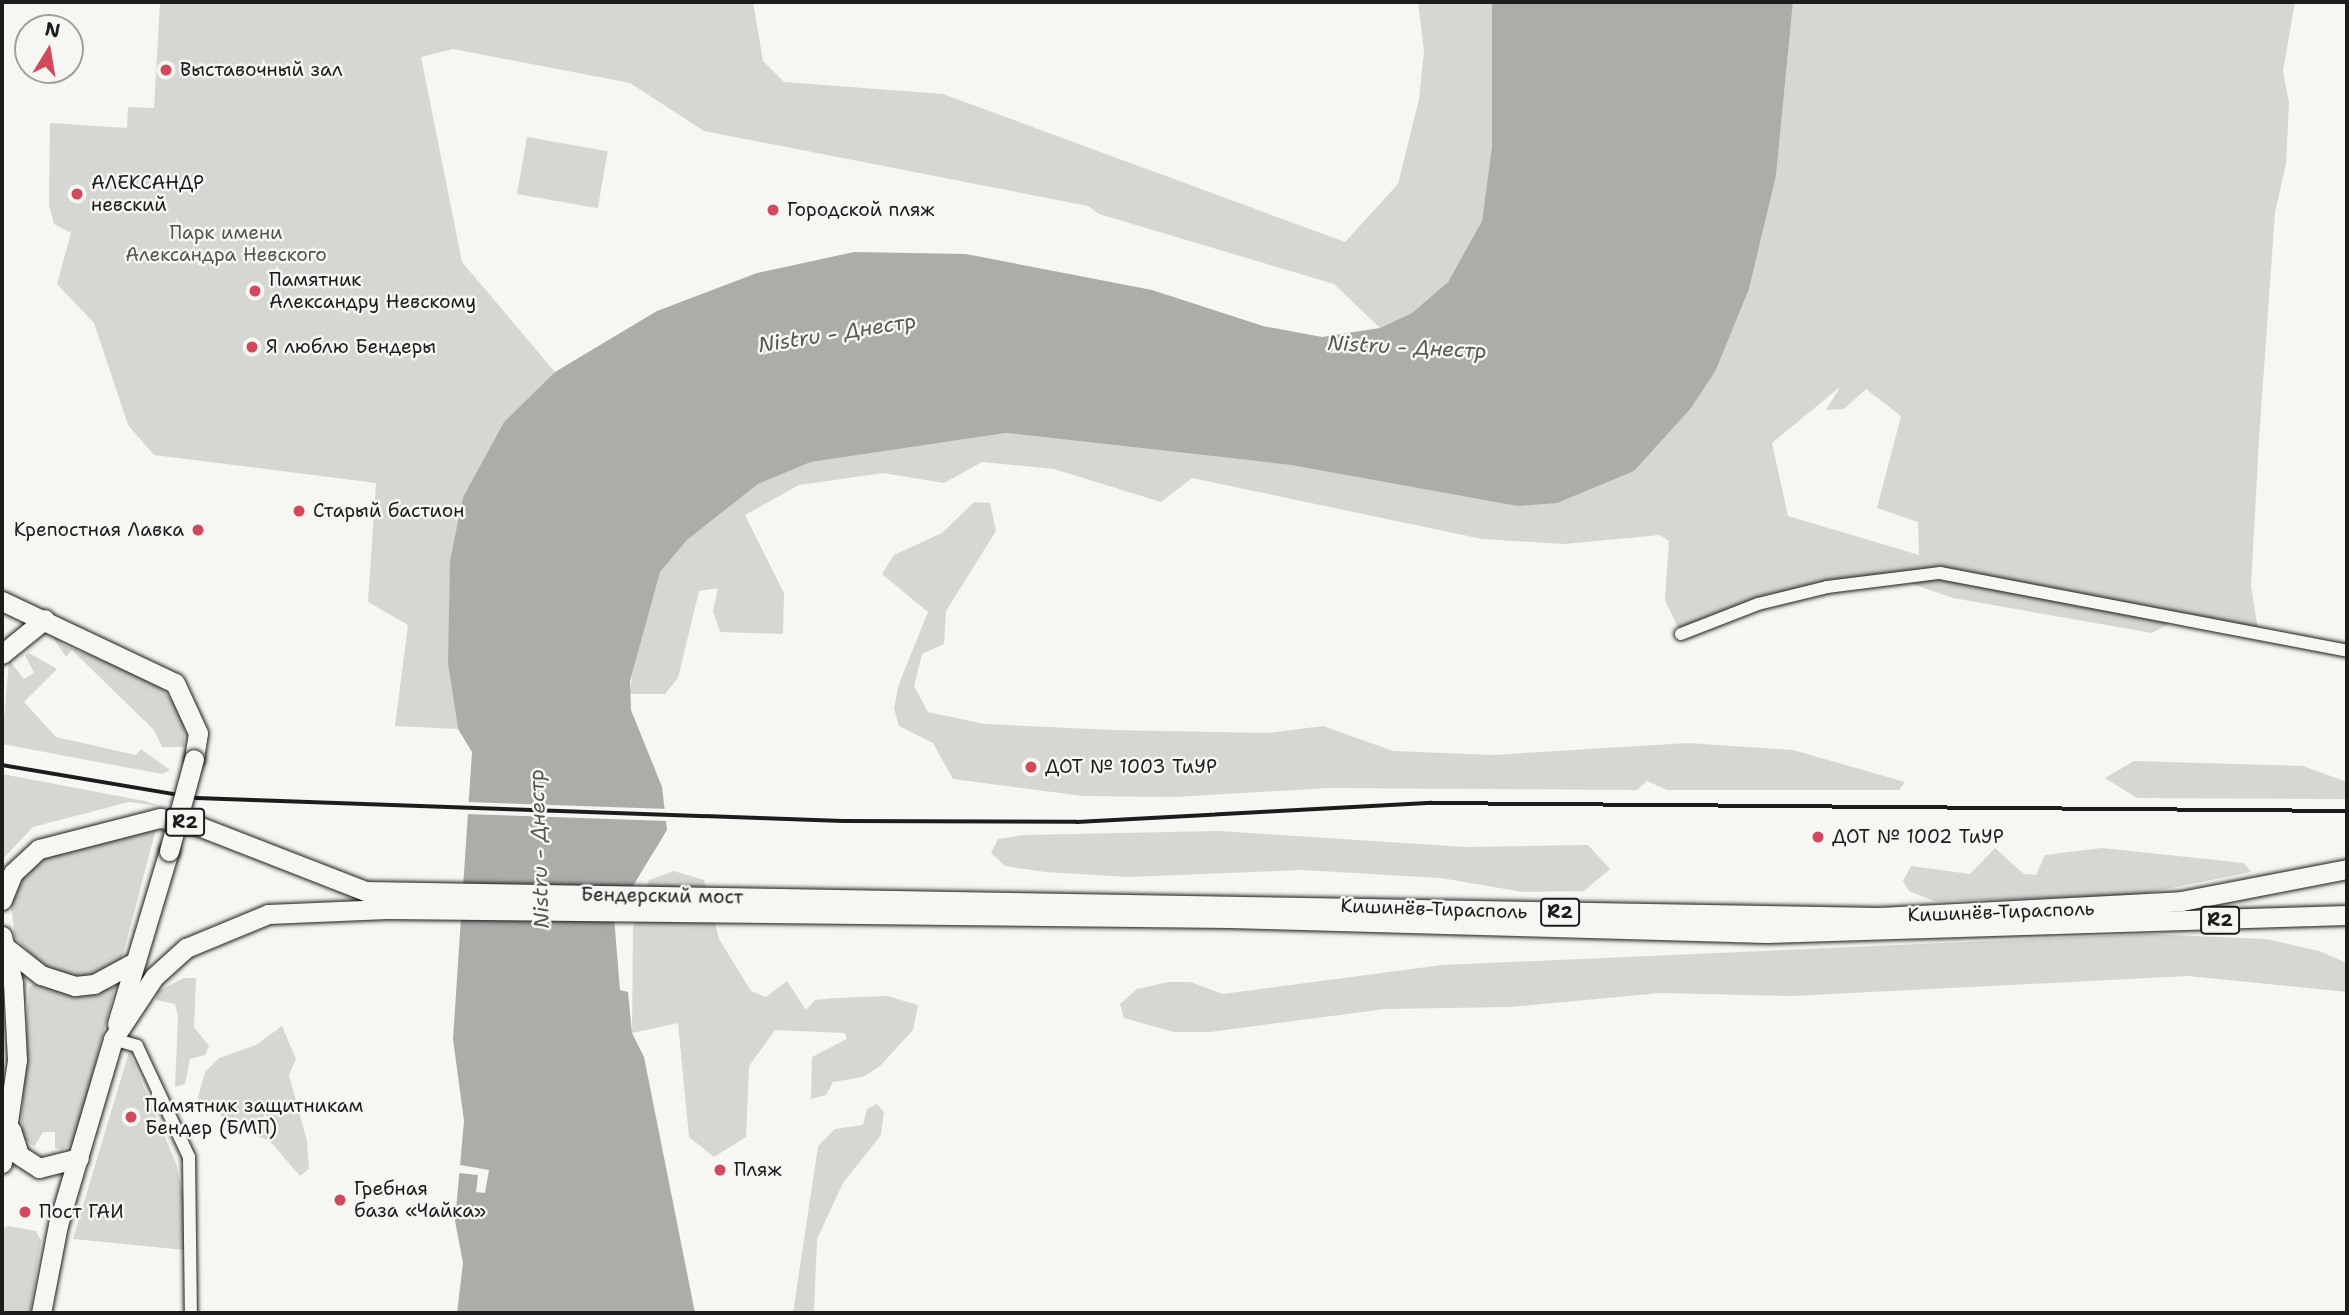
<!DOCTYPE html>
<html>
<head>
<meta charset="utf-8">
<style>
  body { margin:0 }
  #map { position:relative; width:2349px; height:1315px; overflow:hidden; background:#f6f6f2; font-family:"Shantell Sans",sans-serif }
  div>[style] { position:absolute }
  .green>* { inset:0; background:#d6d6d2; transform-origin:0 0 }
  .water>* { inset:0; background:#acaca9 }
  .pier>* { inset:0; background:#f6f6f2; transform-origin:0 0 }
  .roads { filter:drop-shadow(0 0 2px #1c1c1c) drop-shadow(0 0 2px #1c1c1c) }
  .minor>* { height:12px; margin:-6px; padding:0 6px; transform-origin:6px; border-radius:6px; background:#f6f6f2 }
  .primary>* { height:19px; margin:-9.5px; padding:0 9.5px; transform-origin:9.5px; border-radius:9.5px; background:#f6f6f2 }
  .rail>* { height:3.5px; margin:-1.75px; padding:0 1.75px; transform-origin:1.75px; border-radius:1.75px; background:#1c1c1c }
  .bridges { filter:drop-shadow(0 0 2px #1c1c1c) drop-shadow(0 0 2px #1c1c1c) }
  .primary-bridge>* { height:19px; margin:-9.5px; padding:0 9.5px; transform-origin:9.5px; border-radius:9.5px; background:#f6f6f2 }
  .dots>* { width:19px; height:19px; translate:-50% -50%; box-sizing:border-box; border:4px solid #f6f6f2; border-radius:50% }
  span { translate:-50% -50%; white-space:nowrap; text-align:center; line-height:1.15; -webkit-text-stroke:5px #f6f6f2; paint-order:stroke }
  .shield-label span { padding:2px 5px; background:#f6f6f2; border:2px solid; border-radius:5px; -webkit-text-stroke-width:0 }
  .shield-label { font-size:18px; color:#1c1c1c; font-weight:700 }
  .poi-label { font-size:19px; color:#1c1c1c }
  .left { translate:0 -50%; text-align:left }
  .right { translate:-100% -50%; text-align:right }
  .park-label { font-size:19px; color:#545453 }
  .street-label { font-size:19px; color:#1c1c1c }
  .water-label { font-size:21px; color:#565654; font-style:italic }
  .frame { position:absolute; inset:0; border:4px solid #1c1c1c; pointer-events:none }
  .north { position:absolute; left:14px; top:14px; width:70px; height:70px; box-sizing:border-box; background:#f6f6f2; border:2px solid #9f9f9c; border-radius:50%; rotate:11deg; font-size:19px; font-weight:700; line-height:28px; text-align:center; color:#1c1c1c }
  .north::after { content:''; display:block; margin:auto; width:24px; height:32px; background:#d1495b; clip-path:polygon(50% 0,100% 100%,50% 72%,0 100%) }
</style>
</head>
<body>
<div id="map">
  <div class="green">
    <div style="clip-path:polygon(160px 2px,753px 2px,763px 61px,784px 82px,943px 94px,1345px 242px,1398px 184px,1419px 99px,1424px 52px,1418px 2px,1492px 2px,1492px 146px,1482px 221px,1448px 282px,1412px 313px,1380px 328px,1334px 284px,1099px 214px,1088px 206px,704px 131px,630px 83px,453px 49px,421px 57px,462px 262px,555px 372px,504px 422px,463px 497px,448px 664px,458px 729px,395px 726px,408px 625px,368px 602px,376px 483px,154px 455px,128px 425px,94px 323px,57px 284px,71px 233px,54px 224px,49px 205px,50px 123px,127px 128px,128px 107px,154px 108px)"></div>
    <div style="clip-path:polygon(evenodd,1793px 2px,2295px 2px,2283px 71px,2289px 103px,2286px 164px,2275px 212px,2259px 440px,2251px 586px,2259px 636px,2177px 619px,2152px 633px,1953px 598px,1895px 578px,1827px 587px,1681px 634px,1665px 600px,1669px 541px,1660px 535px,1564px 544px,1482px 539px,1192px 478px,1161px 502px,1054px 469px,982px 462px,944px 483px,883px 473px,799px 485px,745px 515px,784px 593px,783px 634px,720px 632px,713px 611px,718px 588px,699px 591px,678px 678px,665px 694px,630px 694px,634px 654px,660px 572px,687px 540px,758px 484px,811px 462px,1006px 433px,1292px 465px,1517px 506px,1716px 370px,1749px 289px,1776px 176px,1793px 2px,1840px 387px,1826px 410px,1844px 409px,1866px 389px,1901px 416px,1877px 508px,1918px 522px,1919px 555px,1788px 516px,1772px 443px,1840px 387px)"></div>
    <div style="left:527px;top:137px;width:82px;height:58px;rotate:10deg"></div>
    <div style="clip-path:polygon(974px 502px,990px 503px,996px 531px,946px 611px,944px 644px,922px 654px,914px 686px,928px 712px,984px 724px,1113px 730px,1267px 733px,1323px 726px,1393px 751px,1493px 755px,1688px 743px,1793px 750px,1905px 782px,1899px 790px,1667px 790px,1647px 781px,1637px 790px,1329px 788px,1175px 797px,1083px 796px,953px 779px,933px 743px,899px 726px,894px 708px,899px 684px,928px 612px,882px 574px,894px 555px,942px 533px)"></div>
    <div style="clip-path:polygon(50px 633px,66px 646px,156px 681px,185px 718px,184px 747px,162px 747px,154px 730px,72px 650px,66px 657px)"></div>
    <div style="clip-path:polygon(29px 653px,57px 669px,24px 702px,56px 737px,136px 755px,141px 749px,170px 770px,162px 774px,2px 744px,9px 660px,24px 679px,34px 673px,25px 655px)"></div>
    <div style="clip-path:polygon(2134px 761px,2303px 766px,2347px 782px,2347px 799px,2137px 798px,2105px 778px)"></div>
    <div style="clip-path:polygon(2px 774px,145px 801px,160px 806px,129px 802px,33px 827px,2px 860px)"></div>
    <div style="clip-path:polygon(151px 828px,156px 829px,121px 962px,97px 978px,51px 976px,15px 937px,10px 896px,31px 860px)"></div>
    <div style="clip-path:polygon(1219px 831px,1465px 847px,1588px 845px,1610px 869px,1584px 891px,1523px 892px,1441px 878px,1302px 870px,1129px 877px,1045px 872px,1005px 866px,991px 853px,998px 839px,1024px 835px)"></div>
    <div style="clip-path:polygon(1995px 848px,2024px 874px,2036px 875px,2045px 855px,2102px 848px,2244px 863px,2251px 872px,2131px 896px,1934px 901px,1909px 891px,1903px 881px,1911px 866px,1970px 874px)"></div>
    <div style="clip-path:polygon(674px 871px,704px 880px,719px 939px,751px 991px,766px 997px,787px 981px,806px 1010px,815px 1000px,836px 998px,887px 996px,918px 1005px,913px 1030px,880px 1066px,863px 1077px,833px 1082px,826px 1095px,811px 1099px,812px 1057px,847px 1039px,845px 1033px,775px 1030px,749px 1066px,746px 1137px,714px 1157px,689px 1137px,678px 1023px,632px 1033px,633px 928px,649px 880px)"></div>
    <div style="clip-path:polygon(2148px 934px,2266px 939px,2319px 951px,2347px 963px,2347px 992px,2188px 976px,1792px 996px,1661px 993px,1510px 1007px,1385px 1009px,1210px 1032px,1174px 1032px,1124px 1018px,1120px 1004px,1137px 989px,1168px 982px,1190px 982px,1223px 994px,1442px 965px)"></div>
    <div style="clip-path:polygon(184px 978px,196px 978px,194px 1027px,209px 1046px,205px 1055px,190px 1059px,185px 1084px,175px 1087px,178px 1016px,175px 1004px,156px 1000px,158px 991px)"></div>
    <div style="clip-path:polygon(38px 982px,77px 995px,115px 987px,75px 1142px,63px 1149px,55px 1148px,55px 1132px,43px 1132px,34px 1147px,21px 1135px,29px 987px)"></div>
    <div style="clip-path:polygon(282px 1026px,296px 1059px,289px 1075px,307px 1141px,309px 1169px,300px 1176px,269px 1140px,229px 1128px,213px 1103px,197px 1101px,205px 1072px,219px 1058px,256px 1045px)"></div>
    <div style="clip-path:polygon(129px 1052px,176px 1163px,187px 1213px,185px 1250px,73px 1239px)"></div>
    <div style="clip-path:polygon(877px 1104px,884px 1112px,881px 1135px,843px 1183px,817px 1239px,814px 1313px,793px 1313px,818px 1146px,835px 1129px,863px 1125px,867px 1109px)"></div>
    <div style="clip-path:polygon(8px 1226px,36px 1231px,41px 1241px,30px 1313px,2px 1313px,2px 1229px)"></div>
  </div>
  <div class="water">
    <div style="clip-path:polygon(1492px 2px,1793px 2px,1776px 176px,1749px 289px,1716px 370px,1691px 408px,1634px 471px,1557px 503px,1517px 506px,1291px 465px,1006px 433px,811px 462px,758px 484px,687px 540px,660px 572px,630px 681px,631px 710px,662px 787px,667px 830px,614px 917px,620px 990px,628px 992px,632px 1033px,644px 1057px,695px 1313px,457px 1313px,463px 1263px,455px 1221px,464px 1121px,453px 1039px,472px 752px,458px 729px,448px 664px,450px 561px,463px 497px,504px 422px,555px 372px,657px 311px,757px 273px,854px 252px,966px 254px,1152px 290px,1263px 326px,1322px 337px,1380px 328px,1412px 313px,1448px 282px,1482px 221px,1492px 146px)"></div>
  </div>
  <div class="pier">
    <div style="left:466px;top:802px;width:202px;height:12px;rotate:2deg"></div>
    <div style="clip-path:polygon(460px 1165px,489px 1170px,485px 1193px,476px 1192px,478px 1175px,459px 1173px)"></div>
  </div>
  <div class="roads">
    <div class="minor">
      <div style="left:1681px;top:634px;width:83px;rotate:-21.3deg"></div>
      <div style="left:1758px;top:604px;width:71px;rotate:-13.8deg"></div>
      <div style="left:1827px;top:587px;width:114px;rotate:-7.1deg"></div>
      <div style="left:1940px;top:573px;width:414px;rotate:10.8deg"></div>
      <div style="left:113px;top:1039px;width:25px;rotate:16deg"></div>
      <div style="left:137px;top:1046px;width:123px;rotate:64.9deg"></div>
      <div style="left:189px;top:1157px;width:156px;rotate:89.3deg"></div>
    </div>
    <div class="primary">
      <div style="left:2px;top:601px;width:191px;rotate:25.4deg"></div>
      <div style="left:175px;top:683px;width:55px;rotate:65.3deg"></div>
      <div style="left:198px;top:733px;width:26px;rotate:99deg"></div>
      <div style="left:2px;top:654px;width:55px;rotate:-39.1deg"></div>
      <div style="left:2px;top:900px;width:29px;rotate:-68deg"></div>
      <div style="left:13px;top:873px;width:35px;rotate:-43deg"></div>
      <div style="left:39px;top:849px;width:125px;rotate:-14.4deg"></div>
      <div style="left:160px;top:818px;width:42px;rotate:12.4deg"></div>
      <div style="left:201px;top:827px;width:176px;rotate:21.3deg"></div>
      <div style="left:365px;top:891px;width:1514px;rotate:0.98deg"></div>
      <div style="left:1879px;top:917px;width:302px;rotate:-3deg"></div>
      <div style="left:2181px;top:901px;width:169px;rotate:-10.9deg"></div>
      <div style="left:2px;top:936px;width:48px;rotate:76.8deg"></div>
      <div style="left:13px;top:983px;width:77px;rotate:87deg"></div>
      <div style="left:17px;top:1060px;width:104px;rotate:98.3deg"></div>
      <div style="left:4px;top:946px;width:47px;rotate:38.1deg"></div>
      <div style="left:41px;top:975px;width:36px;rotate:18deg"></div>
      <div style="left:75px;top:986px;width:19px;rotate:-6deg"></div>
      <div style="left:94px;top:984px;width:44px;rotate:-28.3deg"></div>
      <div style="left:117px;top:1024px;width:181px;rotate:-73.3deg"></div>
      <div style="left:11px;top:1130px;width:26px;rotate:72deg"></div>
      <div style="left:19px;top:1155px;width:24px;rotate:33deg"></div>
      <div style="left:39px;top:1168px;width:41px;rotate:-14deg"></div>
      <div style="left:41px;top:1313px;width:90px;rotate:-79.1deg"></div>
      <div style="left:58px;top:1225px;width:194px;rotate:-73.5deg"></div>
      <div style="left:113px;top:1039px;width:74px;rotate:-56.5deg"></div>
      <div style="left:154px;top:977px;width:43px;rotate:-42.2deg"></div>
      <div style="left:186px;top:948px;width:89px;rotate:-22.5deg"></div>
      <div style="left:268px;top:914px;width:119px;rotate:-2.4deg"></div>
      <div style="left:387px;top:909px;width:843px;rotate:0.61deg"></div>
      <div style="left:1230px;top:918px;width:537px;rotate:1.6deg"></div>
      <div style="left:1767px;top:933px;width:580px;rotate:-1.78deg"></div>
    </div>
  </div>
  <div class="rail">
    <div style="left:2px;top:765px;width:198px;rotate:9.6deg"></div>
    <div style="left:197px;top:798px;width:646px;rotate:2.04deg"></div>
    <div style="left:843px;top:821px;width:234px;rotate:0.2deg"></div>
    <div style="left:1077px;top:822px;width:355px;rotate:-3.1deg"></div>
    <div style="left:1431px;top:803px;width:916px;rotate:0.5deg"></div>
  </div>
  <div class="bridges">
    <div class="primary-bridge">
      <div style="left:169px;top:851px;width:95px;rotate:-74.8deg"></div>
    </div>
  </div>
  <div class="dots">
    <div style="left:166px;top:70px;background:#d1495b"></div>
    <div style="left:77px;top:194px;background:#d1495b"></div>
    <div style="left:773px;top:210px;background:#d1495b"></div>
    <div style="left:255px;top:291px;background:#d1495b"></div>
    <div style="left:252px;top:347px;background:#d1495b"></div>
    <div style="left:299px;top:511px;background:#d1495b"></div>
    <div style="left:198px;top:530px;background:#d1495b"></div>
    <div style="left:1031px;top:767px;background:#d1495b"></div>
    <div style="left:1818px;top:837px;background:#d1495b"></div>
    <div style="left:131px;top:1117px;background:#d1495b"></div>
    <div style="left:720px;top:1170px;background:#d1495b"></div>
    <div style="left:340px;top:1200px;background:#d1495b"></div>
    <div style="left:25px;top:1212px;background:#d1495b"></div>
  </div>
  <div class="shield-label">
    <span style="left:185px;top:822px">R2</span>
    <span style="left:1560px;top:912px">R2</span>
    <span style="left:2220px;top:920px">R2</span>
  </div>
  <div class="poi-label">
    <span class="left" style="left:180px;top:70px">Выставочный зал</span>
    <span class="left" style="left:91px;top:194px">АЛЕКСАНДР<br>невский</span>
    <span class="left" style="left:787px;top:210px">Городской пляж</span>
    <span class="left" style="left:269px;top:291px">Памятник<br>Александру Невскому</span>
    <span class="left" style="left:266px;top:347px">Я люблю Бендеры</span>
    <span class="left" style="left:313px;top:511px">Старый бастион</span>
    <span class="right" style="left:184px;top:530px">Крепостная Лавка</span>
    <span class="left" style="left:1045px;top:767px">ДОТ № 1003 ТиУР</span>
    <span class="left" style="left:1832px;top:837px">ДОТ № 1002 ТиУР</span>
    <span class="left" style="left:145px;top:1117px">Памятник защитникам<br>Бендер (БМП)</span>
    <span class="left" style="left:734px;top:1170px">Пляж</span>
    <span class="left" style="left:354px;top:1200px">Гребная<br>база «Чайка»</span>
    <span class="left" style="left:39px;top:1212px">Пост ГАИ</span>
  </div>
  <div class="park-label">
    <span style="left:226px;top:244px">Парк имени<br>Александра Невского</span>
  </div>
  <div class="street-label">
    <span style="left:662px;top:896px;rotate:1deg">Бендерский мост</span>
    <span style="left:1434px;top:909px;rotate:2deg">Кишинёв-Тирасполь</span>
    <span style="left:2001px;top:912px;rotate:-2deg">Кишинёв-Тирасполь</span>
  </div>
  <div class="water-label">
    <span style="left:837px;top:333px;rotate:-9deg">Nistru - Днестр</span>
    <span style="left:1407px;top:347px;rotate:3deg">Nistru - Днестр</span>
    <span style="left:539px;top:849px;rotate:-92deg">Nistru - Днестр</span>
  </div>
  <div class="frame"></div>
  <div class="north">N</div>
</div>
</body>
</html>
